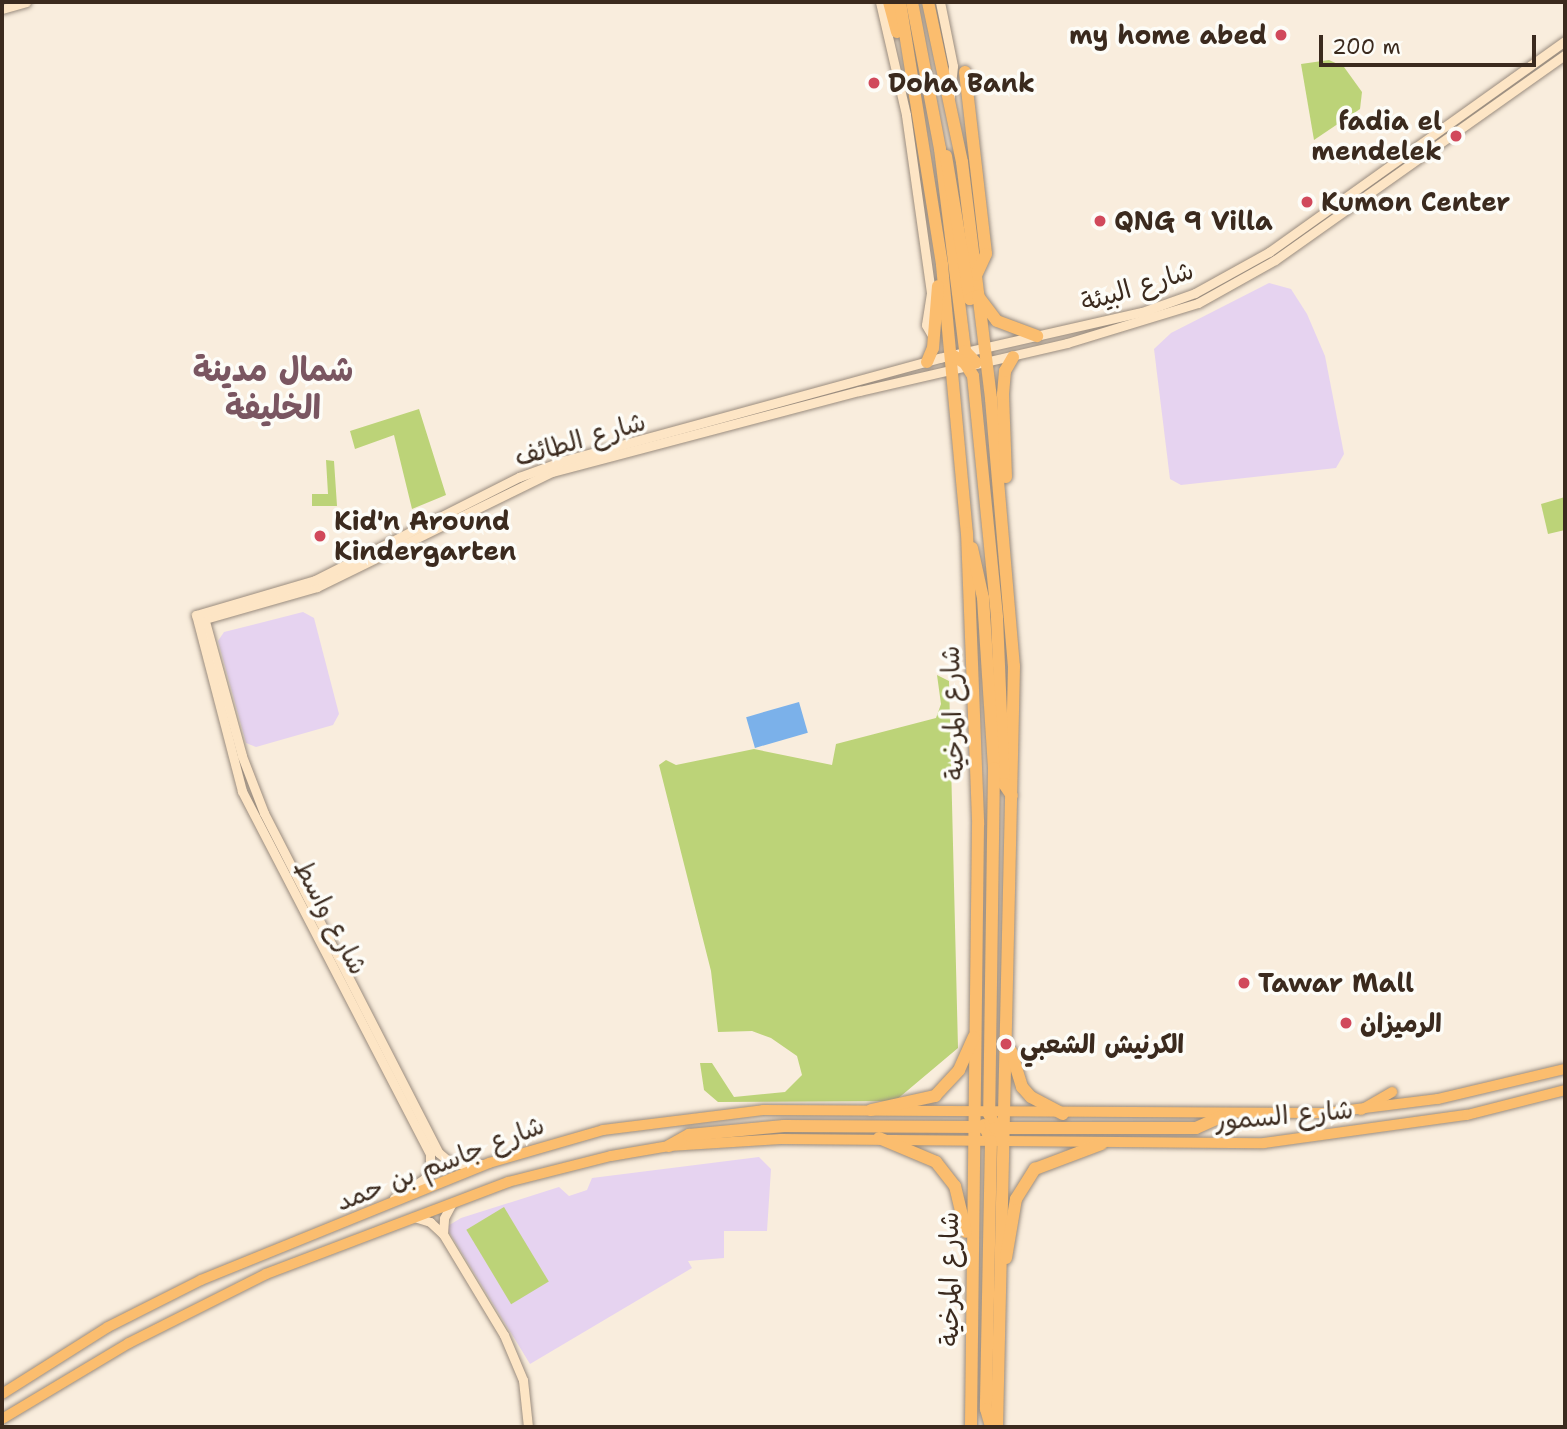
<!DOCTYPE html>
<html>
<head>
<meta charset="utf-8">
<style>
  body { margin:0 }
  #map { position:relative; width:1567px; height:1429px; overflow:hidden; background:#f9eddd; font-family:"Shantell Sans","Playpen Sans Arabic",sans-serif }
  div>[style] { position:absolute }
  .built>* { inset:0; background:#e6d3f0 }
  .green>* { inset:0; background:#bcd378; transform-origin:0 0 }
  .water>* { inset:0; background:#7bb1ea; transform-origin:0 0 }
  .roads { filter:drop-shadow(0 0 2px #9a8c7e) drop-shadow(0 0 2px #9a8c7e) }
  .secondary>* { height:9px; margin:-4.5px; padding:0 4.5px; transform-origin:4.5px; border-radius:4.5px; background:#fde5c5 }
  .primary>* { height:10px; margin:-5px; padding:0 5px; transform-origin:5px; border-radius:5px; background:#fbbd6e }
  .highway>* { height:12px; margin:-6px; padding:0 6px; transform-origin:6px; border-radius:6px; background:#fbbd6e }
  .dots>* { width:19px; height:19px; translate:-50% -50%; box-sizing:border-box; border:4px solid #fdfcf7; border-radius:50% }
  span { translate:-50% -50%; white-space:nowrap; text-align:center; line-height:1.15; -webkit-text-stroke:7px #fdfcf7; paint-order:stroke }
  .poi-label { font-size:26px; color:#3b2a1e; font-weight:700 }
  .right { translate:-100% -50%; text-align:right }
  .left { translate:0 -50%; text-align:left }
  .street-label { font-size:26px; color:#3b2a1e }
  .district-label { font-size:33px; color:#7a5661; font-weight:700 }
  .frame { position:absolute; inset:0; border:4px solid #3b2a1e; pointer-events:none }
  .scale { position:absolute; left:1319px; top:35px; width:217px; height:32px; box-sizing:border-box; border:4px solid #3b2a1e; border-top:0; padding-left:9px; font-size:21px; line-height:24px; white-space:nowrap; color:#3b2a1e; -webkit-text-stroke:5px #fdfcf7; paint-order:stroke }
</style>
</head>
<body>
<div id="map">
  <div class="built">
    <div style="clip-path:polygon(1269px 283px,1291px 289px,1307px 314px,1325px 356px,1344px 454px,1336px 468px,1181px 485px,1170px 479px,1154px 349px,1171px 333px)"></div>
    <div style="clip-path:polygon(303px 612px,314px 618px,339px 714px,333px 725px,256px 747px,246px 743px,218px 641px,224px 632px)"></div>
    <div style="clip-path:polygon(759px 1157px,771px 1169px,767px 1231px,724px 1231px,724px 1258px,688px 1261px,692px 1268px,530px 1364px,446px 1227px,461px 1218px,559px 1187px,569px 1196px,587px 1190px,592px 1178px)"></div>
  </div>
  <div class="green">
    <div style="clip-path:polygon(1329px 60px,1344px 67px,1362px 92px,1360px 109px,1314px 140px,1301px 64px)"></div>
    <div style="clip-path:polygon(419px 409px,446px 495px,412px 509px,394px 435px,355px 449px,350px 431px)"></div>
    <div style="clip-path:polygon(326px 460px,334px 461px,337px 506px,312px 506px,312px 494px,328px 494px)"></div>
    <div style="clip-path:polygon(1565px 497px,1565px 530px,1548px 534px,1541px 504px)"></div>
    <div style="clip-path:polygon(937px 675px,949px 681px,958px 1048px,895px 1101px,718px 1102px,704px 1090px,700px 1063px,712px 1063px,734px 1097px,785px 1092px,802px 1075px,797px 1056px,771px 1038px,752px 1031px,718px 1032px,711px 971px,659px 765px,666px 760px,676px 765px,754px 749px,832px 765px,836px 744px,936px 718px,941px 704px)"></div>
    <div style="left:504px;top:1207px;width:87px;height:44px;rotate:59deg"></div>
  </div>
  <div class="water">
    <div style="left:799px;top:702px;width:32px;height:55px;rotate:74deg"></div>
  </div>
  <div class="roads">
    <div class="secondary">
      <div style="left:880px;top:2px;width:116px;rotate:77deg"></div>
      <div style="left:906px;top:115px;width:180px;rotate:82deg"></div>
      <div style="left:931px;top:293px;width:32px;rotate:99deg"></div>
      <div style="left:926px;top:325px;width:14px;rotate:60deg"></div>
      <div style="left:940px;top:2px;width:65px;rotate:78.5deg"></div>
      <div style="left:953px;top:66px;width:31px;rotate:96deg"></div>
      <div style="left:2px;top:9px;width:25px;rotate:-16deg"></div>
      <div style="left:203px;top:614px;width:147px;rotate:74.6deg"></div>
      <div style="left:242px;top:756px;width:61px;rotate:68.9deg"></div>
      <div style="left:264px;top:813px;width:382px;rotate:62.8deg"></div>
      <div style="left:439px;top:1153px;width:17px;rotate:40deg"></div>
      <div style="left:452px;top:1164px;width:29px"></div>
      <div style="left:198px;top:621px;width:124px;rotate:-15.9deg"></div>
      <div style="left:317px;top:587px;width:262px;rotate:-26.1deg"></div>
      <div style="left:552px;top:472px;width:318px;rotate:-14.8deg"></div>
      <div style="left:859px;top:391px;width:213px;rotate:-13deg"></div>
      <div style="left:1067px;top:343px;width:137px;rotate:-17deg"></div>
      <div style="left:1198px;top:303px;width:88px;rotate:-29.2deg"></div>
      <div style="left:1275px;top:260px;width:355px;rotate:-35.3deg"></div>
      <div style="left:394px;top:1198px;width:36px;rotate:-32deg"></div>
      <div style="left:424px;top:1179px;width:10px;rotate:-53deg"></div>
      <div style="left:430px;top:1171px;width:17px;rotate:-90deg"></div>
      <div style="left:430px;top:1154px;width:409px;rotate:-117.4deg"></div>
      <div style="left:242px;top:791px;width:182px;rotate:-104.6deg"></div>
      <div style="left:196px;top:615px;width:124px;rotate:-16.4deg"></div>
      <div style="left:315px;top:580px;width:229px;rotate:-26.8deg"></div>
      <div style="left:519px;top:477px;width:47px;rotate:-20deg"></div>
      <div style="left:563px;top:461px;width:390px;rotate:-15.3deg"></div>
      <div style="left:939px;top:358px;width:208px;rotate:-12.8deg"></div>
      <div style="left:1142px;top:312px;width:56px;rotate:-19.7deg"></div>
      <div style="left:1195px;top:293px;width:85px;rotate:-29deg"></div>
      <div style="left:1269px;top:252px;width:364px;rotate:-35.5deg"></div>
      <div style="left:414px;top:1217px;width:17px;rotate:17deg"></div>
      <div style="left:430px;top:1222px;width:18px;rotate:43deg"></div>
      <div style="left:443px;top:1234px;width:118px;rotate:58.9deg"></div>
      <div style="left:504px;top:1335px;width:49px;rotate:67.1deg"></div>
      <div style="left:523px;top:1380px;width:47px;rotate:83.9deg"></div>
      <div style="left:443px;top:1234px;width:16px;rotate:-86deg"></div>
      <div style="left:444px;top:1218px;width:17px;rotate:-62deg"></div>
    </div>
    <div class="primary">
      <div style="left:1361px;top:1110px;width:36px;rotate:-30deg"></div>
      <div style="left:2px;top:1394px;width:125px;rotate:-32.3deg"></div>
      <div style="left:108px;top:1327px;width:104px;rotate:-26.8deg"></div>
      <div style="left:201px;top:1280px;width:311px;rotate:-22.1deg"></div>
      <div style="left:489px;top:1163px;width:119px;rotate:-16.1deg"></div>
      <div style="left:603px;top:1130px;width:161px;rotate:-7.1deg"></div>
      <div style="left:763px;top:1110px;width:562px;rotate:0.31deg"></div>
      <div style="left:1325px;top:1113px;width:114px;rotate:-7.1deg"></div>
      <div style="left:1438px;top:1099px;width:130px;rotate:-13.3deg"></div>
      <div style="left:2px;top:1419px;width:148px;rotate:-30.9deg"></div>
      <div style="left:129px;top:1343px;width:153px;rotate:-26.7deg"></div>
      <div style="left:266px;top:1274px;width:259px;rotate:-20.8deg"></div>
      <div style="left:508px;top:1182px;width:106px;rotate:-14.2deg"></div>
      <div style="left:611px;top:1156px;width:59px;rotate:-9.8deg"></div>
      <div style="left:669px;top:1146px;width:112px;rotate:-3.6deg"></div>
      <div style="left:781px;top:1139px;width:483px;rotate:0.5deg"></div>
      <div style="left:1264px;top:1143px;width:205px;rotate:-7.9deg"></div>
      <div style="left:1467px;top:1115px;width:101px;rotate:-14.3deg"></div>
    </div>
    <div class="highway">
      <div style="left:889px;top:2px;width:31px;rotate:75deg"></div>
      <div style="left:900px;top:2px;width:266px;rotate:80.9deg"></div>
      <div style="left:942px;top:265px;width:269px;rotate:84.7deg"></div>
      <div style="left:967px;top:533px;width:292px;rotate:87.8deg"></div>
      <div style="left:978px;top:825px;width:602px;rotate:90.67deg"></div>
      <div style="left:912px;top:2px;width:150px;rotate:79.2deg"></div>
      <div style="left:940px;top:149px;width:204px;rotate:82.9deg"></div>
      <div style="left:965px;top:351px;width:16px;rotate:47deg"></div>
      <div style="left:928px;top:2px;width:164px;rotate:78deg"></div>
      <div style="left:962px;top:162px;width:239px;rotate:83deg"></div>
      <div style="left:991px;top:399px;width:268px;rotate:85.1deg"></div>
      <div style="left:1014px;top:666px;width:761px;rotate:91.28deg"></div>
      <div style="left:965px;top:72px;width:183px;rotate:83.4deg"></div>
      <div style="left:986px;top:254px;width:23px;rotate:115deg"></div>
      <div style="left:946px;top:156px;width:145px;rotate:80.5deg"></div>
      <div style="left:970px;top:299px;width:9px;rotate:-21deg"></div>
      <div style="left:978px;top:296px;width:31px;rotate:53deg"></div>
      <div style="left:997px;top:321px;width:43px;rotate:20.6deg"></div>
      <div style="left:952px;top:355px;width:15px;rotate:32deg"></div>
      <div style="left:965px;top:363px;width:15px;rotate:58deg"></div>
      <div style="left:973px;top:376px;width:243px;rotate:84.3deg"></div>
      <div style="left:997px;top:618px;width:166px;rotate:87.6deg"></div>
      <div style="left:1004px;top:784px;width:14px;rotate:56deg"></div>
      <div style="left:927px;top:362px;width:15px;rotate:-67deg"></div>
      <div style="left:933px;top:348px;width:62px;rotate:-85.4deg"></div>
      <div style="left:1006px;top:477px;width:83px;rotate:-92.1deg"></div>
      <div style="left:1003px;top:394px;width:23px;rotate:-85deg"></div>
      <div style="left:1005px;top:371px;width:16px;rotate:-60deg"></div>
      <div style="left:972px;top:548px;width:51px;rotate:77.6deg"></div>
      <div style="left:983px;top:598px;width:170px;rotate:86.3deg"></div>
      <div style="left:994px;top:768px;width:346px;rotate:90.8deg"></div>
      <div style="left:989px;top:1114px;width:30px;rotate:63deg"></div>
      <div style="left:1011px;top:1051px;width:38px;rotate:73deg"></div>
      <div style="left:1022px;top:1087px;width:13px;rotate:48deg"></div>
      <div style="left:1031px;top:1097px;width:36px;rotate:28deg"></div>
      <div style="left:871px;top:1110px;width:66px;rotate:-12.3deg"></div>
      <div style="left:935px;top:1096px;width:35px;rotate:-47deg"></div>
      <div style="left:959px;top:1070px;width:36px;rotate:-66deg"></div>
      <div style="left:984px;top:1125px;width:17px;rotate:66deg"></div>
      <div style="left:991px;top:1141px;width:268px;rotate:91.1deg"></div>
      <div style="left:986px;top:1409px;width:19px;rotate:74deg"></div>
      <div style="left:995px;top:1128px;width:201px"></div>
      <div style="left:1196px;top:1128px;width:30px;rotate:-24deg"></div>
      <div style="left:879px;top:1138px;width:62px;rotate:22.8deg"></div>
      <div style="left:936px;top:1162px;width:31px;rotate:52deg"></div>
      <div style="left:955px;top:1186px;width:47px;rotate:76.6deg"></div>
      <div style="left:669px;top:1146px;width:23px;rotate:-29deg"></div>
      <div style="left:689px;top:1135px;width:95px;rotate:-5.4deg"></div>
      <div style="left:784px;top:1126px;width:196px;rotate:0.3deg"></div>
      <div style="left:1006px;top:1258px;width:60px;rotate:-80.4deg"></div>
      <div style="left:1016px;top:1199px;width:36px;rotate:-58deg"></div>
      <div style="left:1035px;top:1169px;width:71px;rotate:-20.7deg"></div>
    </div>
  </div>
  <div class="dots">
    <div style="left:1281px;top:35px;background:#d1495b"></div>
    <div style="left:874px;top:83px;background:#d1495b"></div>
    <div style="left:1456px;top:136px;background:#d1495b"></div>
    <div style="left:1307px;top:202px;background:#d1495b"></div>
    <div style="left:1100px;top:221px;background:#d1495b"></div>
    <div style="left:320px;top:536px;background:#d1495b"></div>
    <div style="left:1244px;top:983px;background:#d1495b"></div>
    <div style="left:1346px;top:1023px;background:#d1495b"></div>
    <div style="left:1006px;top:1044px;background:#d1495b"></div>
  </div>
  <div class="poi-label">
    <span class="right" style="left:1267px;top:35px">my home abed</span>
    <span class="left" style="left:888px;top:83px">Doha Bank</span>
    <span class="right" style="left:1442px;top:136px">fadia el<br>mendelek</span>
    <span class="left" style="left:1321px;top:202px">Kumon Center</span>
    <span class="left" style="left:1114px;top:221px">QNG 9 Villa</span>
    <span class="left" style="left:334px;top:536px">Kid'n Around<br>Kindergarten</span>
    <span class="left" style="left:1258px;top:983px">Tawar Mall</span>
    <span class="left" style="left:1360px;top:1023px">الرميزان</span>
    <span class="left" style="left:1020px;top:1044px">الكرنيش الشعبي</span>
  </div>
  <div class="street-label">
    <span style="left:1137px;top:286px;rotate:-17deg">شارع البيئة</span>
    <span style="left:580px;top:439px;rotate:-16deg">شارع الطائف</span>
    <span style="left:952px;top:713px;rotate:-92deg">شارع المرخية</span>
    <span style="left:331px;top:917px;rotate:62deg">شارع واسط</span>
    <span style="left:1284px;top:1115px;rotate:-5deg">شارع السمور</span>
    <span style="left:440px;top:1163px;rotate:-21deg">شارع جاسم بن حمد</span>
    <span style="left:949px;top:1279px;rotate:-90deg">شارع المرخية</span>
  </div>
  <div class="district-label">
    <span style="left:273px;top:389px">شمال مدينة<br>الخليفة</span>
  </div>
  <div class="frame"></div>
  <div class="scale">200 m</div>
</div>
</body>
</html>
